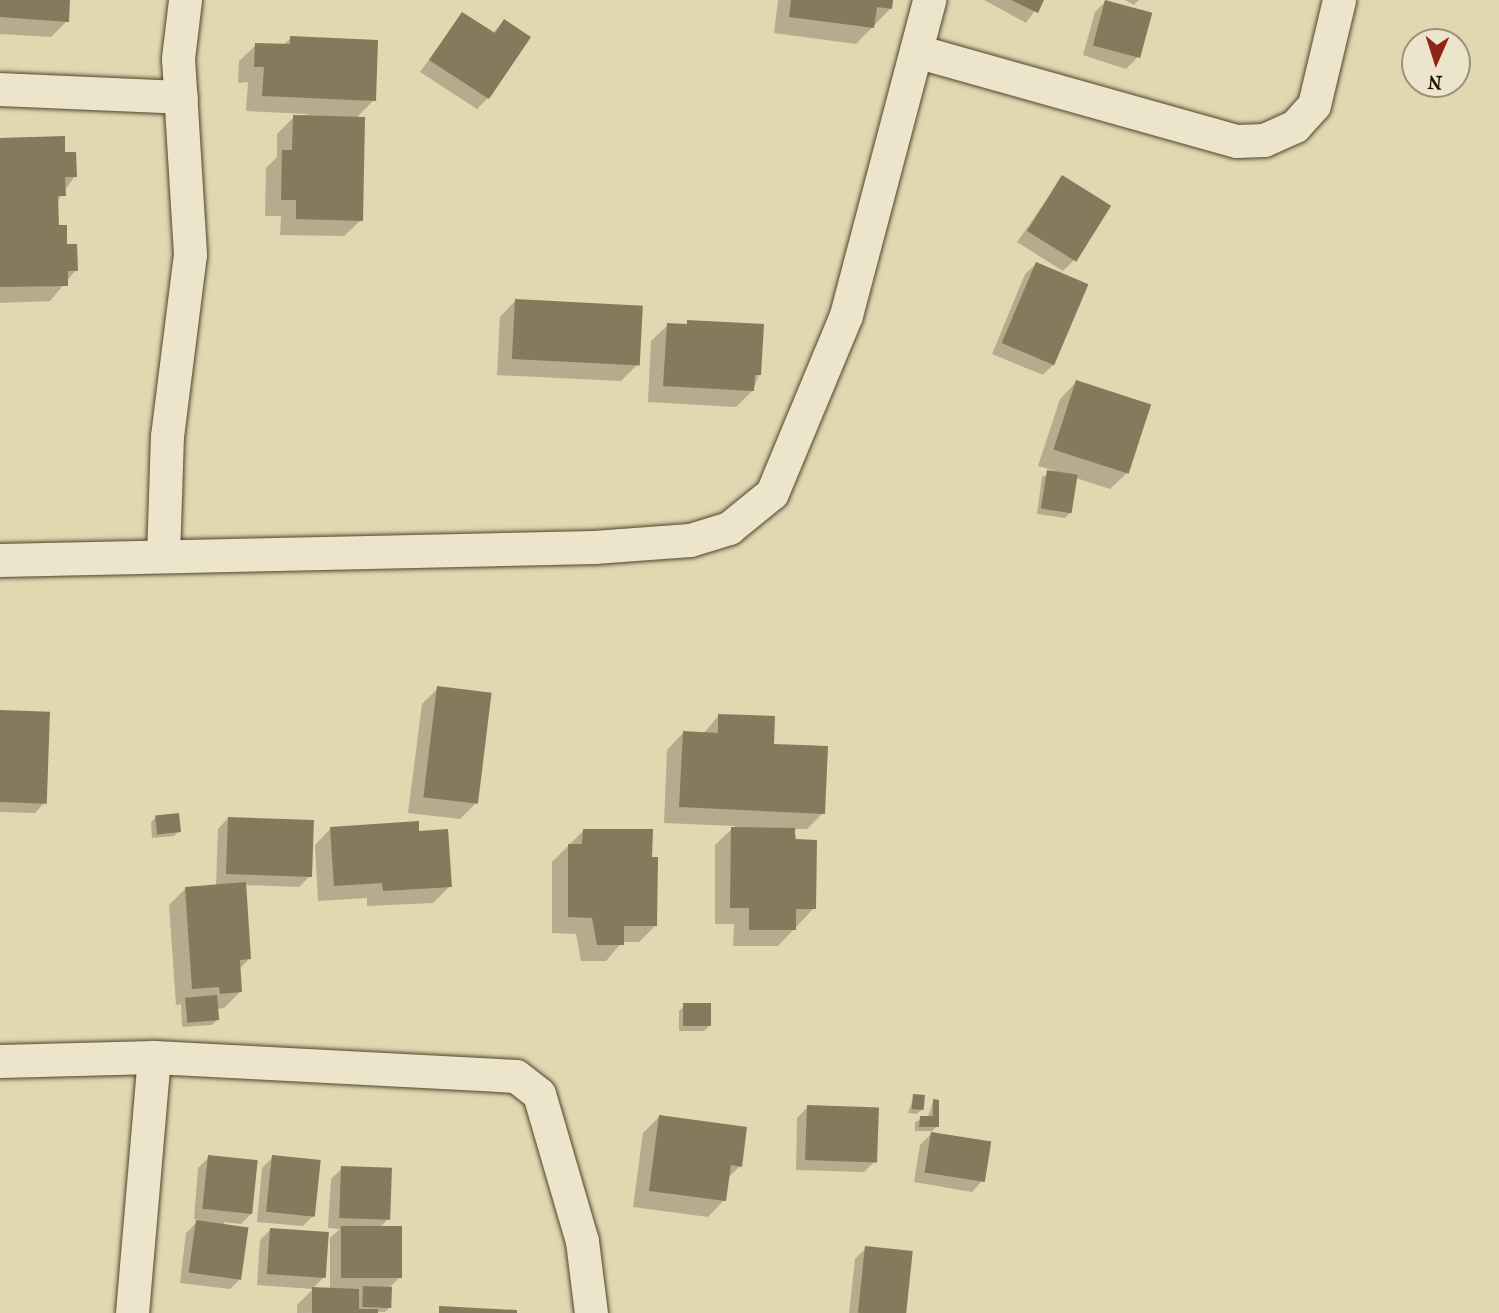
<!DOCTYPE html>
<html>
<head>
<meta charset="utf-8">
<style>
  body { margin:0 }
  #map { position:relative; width:1499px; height:1313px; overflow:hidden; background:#e1d7b1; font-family:"IM FELL French Canon",serif }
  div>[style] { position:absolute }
  .shadow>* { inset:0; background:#0003 }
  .building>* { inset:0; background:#86795c; transform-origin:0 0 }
  .roads { filter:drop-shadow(0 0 2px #53442c) drop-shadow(0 0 2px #53442c) }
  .street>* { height:33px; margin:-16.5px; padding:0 16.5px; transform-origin:16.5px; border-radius:16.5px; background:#ece5cc }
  span { translate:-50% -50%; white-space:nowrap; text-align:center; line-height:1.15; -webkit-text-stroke:5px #ece5cc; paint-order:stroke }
  .north { position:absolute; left:1401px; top:28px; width:70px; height:70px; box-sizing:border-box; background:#ece5cc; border:2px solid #9c917a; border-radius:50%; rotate:183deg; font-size:19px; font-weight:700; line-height:28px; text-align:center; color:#241300 }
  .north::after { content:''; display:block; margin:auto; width:24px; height:32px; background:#8f2418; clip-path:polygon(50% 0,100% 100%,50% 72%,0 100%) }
</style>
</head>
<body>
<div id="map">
  <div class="shadow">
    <div style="clip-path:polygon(0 0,69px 0,67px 21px,51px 37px,0 34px)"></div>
    <div style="clip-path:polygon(778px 0,891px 0,890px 9px,856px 44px,774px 33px)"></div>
    <div style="clip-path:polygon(984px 0,1042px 0,1026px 23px)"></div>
    <div style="clip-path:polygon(1125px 0,1139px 0,1134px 5px)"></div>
    <div style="clip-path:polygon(1106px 1px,1137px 58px,1126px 69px,1083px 55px,1095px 12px)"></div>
    <div style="clip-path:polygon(462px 14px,492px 34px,504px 21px,488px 98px,477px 109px,420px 72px)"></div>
    <div style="clip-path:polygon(291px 38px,374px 100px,356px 118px,361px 220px,344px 236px,280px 235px,281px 216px,265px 216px,266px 168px,277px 157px,277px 134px,294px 117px,310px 114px,246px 111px,248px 82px,238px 83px,239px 61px,256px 45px,282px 46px)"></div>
    <div style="clip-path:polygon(0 140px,63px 154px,75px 176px,56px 203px,57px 227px,76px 270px,50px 301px,0 303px)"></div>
    <div style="clip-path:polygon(1062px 178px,1074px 260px,1063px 271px,1017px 242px)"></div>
    <div style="clip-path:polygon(1036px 264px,1054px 364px,1043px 375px,992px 354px,1025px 274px)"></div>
    <div style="clip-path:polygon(516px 300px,638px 364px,621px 381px,497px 375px,500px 317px)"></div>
    <div style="clip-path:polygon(668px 325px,759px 375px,753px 390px,736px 407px,648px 402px,651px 341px)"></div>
    <div style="clip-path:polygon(1076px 382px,1127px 473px,1110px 489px,1076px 478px,1070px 513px,1065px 518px,1037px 514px,1042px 477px,1056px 471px,1038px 466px,1060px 399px)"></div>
    <div style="clip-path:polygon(438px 688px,476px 803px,460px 819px,408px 813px,422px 704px)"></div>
    <div style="clip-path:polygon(0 712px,45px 802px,35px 813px,0 812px)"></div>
    <div style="clip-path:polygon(719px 715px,772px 745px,823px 813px,807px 829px,794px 829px,814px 908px,778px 946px,733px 946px,734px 924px,715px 924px,715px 845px,735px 826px,664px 823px,667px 750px,683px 733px,703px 734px)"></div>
    <div style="clip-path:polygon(156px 817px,179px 831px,174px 836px,152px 838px,151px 822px)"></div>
    <div style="clip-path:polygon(228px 818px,310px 876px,299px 887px,244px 885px,249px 959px,239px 969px,240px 992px,224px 1008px,216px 1009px,217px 1020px,212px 1025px,182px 1027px,181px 1004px,176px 1005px,169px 905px,185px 889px,216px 886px,218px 829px)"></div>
    <div style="clip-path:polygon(331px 828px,418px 833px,450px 886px,433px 903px,367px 906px,367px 898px,318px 901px,315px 845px)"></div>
    <div style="clip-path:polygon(583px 831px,651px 858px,656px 925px,639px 942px,622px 942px,606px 961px,581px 961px,576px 934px,552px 933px,552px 862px)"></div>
    <div style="clip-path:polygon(684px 1006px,709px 1026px,704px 1031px,679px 1031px,679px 1011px)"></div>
    <div style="clip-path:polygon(914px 1096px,922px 1109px,917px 1114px,908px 1113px)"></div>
    <div style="clip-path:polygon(933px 1101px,937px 1126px,932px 1131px,915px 1131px,915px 1122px,928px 1117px)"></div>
    <div style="clip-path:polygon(808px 1107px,875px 1161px,864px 1172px,796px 1170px,797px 1118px)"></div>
    <div style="clip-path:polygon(659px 1117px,740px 1166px,727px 1179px,724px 1200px,708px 1217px,633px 1207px,643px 1133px)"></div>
    <div style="clip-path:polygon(931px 1134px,982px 1181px,972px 1192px,914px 1182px,920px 1145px)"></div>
    <div style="clip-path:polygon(209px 1157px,252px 1213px,241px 1224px,224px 1222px,241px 1278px,230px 1289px,180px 1283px,186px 1233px,199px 1220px,194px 1219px,198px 1168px)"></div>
    <div style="clip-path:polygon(273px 1157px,314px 1215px,303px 1226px,257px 1222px,262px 1168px)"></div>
    <div style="clip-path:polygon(342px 1168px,388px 1219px,380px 1227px,400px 1277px,388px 1289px,390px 1307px,385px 1312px,297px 1313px,297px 1305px,313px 1289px,257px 1285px,260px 1240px,271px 1229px,323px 1278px,312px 1289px,330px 1290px,330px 1238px,340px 1229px,328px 1228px,331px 1179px)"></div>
    <div style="clip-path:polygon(866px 1248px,905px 1313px,849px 1313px,855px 1259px)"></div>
  </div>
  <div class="building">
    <div style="clip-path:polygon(0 0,70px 0,69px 22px,0 17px)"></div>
    <div style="clip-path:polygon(791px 0,893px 0,892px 9px,877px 7px,874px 28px,789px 17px)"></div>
    <div style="clip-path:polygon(1011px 0,1044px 0,1038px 13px)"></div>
    <div style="left:1105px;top:0;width:49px;height:47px;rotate:15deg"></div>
    <div style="clip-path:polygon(462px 12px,495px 33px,504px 19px,531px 37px,489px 99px,429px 60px)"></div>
    <div style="clip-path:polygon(290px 36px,378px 40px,376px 101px,262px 96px,264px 67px,254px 67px,255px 43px,290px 44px)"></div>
    <div style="clip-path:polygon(293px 115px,365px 117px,363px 221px,296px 219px,296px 200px,281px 200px,282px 150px,292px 150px)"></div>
    <div style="clip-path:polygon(65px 136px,65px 152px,76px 152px,77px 177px,65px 177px,66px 196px,58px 196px,59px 225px,67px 225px,67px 244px,77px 244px,78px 271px,68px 271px,68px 286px,0 287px,0 138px)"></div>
    <div style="left:1062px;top:175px;width:58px;height:66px;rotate:32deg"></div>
    <div style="left:1036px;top:262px;width:57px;height:88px;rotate:23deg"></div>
    <div style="left:515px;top:299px;width:128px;height:60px;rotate:3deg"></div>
    <div style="clip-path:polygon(687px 320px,764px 324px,761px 375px,755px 375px,754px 391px,663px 386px,667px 323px,687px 324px)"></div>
    <div style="left:1076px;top:380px;width:79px;height:73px;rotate:18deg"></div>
    <div style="left:1047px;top:470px;width:31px;height:39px;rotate:9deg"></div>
    <div style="left:437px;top:686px;width:55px;height:112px;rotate:7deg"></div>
    <div style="left:0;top:710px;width:50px;height:92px;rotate:2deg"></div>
    <div style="clip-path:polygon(718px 714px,775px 716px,774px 744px,828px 746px,825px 814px,679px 807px,683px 731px,718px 733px)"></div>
    <div style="left:179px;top:813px;width:19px;height:24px;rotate:84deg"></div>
    <div style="left:228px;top:817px;width:86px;height:57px;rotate:2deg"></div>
    <div style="clip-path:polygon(419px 821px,419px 831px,448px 829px,452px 887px,383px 891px,382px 883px,334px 886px,330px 827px)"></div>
    <div style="clip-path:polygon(731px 827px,795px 828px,795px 839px,817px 840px,816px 909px,796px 909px,796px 930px,749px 930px,749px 908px,730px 908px)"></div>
    <div style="clip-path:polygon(583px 829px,653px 829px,652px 857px,658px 857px,657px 926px,624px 926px,624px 945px,597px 945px,592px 918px,568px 917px,568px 844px,582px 844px)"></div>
    <div style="clip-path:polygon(246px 882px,251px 959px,240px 960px,242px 992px,220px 994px,219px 987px,192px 989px,185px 887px)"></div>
    <div style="left:217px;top:995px;width:25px;height:32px;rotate:85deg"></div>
    <div style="left:711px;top:1003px;width:23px;height:28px;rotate:90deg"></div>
    <div style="left:913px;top:1094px;width:12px;height:15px;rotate:5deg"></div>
    <div style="clip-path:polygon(933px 1099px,939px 1100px,939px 1127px,919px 1127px,920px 1116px,933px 1116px)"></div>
    <div style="left:807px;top:1105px;width:72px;height:55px;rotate:2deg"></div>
    <div style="clip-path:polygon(659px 1115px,747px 1127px,742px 1167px,731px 1165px,726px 1201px,649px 1191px)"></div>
    <div style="left:931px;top:1132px;width:61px;height:41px;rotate:9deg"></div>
    <div style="left:208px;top:1155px;width:50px;height:54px;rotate:6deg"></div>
    <div style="left:272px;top:1155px;width:49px;height:57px;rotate:6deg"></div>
    <div style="left:341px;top:1166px;width:51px;height:52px;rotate:2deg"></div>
    <div style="left:196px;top:1220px;width:53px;height:53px;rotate:8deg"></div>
    <div style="left:341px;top:1226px;width:61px;height:52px"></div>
    <div style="left:270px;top:1228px;width:59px;height:46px;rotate:4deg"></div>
    <div style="left:865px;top:1246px;width:48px;height:67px;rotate:6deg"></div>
    <div style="left:363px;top:1286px;width:29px;height:21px;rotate:2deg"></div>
    <div style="clip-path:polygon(312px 1287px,359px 1289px,359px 1309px,378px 1309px,378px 1313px,312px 1313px)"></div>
    <div style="clip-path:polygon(439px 1306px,517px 1310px,517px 1313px,439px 1313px)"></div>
  </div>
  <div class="roads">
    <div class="street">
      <div style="left:916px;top:51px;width:333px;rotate:15.7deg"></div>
      <div style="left:1237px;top:141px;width:27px;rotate:-2deg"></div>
      <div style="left:1264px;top:140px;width:34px;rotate:-24deg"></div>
      <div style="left:1295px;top:126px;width:28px;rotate:-48deg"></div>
      <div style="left:1314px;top:105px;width:108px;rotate:-76.6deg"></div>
      <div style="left:0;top:89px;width:181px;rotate:2.5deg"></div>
      <div style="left:163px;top:556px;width:120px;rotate:-88.1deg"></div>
      <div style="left:167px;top:436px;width:183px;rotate:-82.8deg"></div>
      <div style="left:190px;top:254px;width:196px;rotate:-93.5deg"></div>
      <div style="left:178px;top:58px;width:58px;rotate:-83.1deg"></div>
      <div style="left:0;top:560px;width:594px;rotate:-1.25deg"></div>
      <div style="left:594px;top:547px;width:96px;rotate:-4.2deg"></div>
      <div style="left:690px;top:540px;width:41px;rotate:-17.1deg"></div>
      <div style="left:729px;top:528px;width:55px;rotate:-39.1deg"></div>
      <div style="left:772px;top:493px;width:193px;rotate:-67.4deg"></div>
      <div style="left:846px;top:315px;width:326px;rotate:-75.2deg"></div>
      <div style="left:0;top:1061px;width:154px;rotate:-1.5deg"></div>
      <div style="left:154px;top:1057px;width:362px;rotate:3deg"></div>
      <div style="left:516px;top:1076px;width:29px;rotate:38deg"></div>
      <div style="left:539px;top:1094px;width:153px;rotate:73.7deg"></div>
      <div style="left:582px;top:1241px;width:73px;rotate:82.9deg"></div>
      <div style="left:132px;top:1313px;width:257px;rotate:-85.1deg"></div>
    </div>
  </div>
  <div class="north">N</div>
</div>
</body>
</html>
